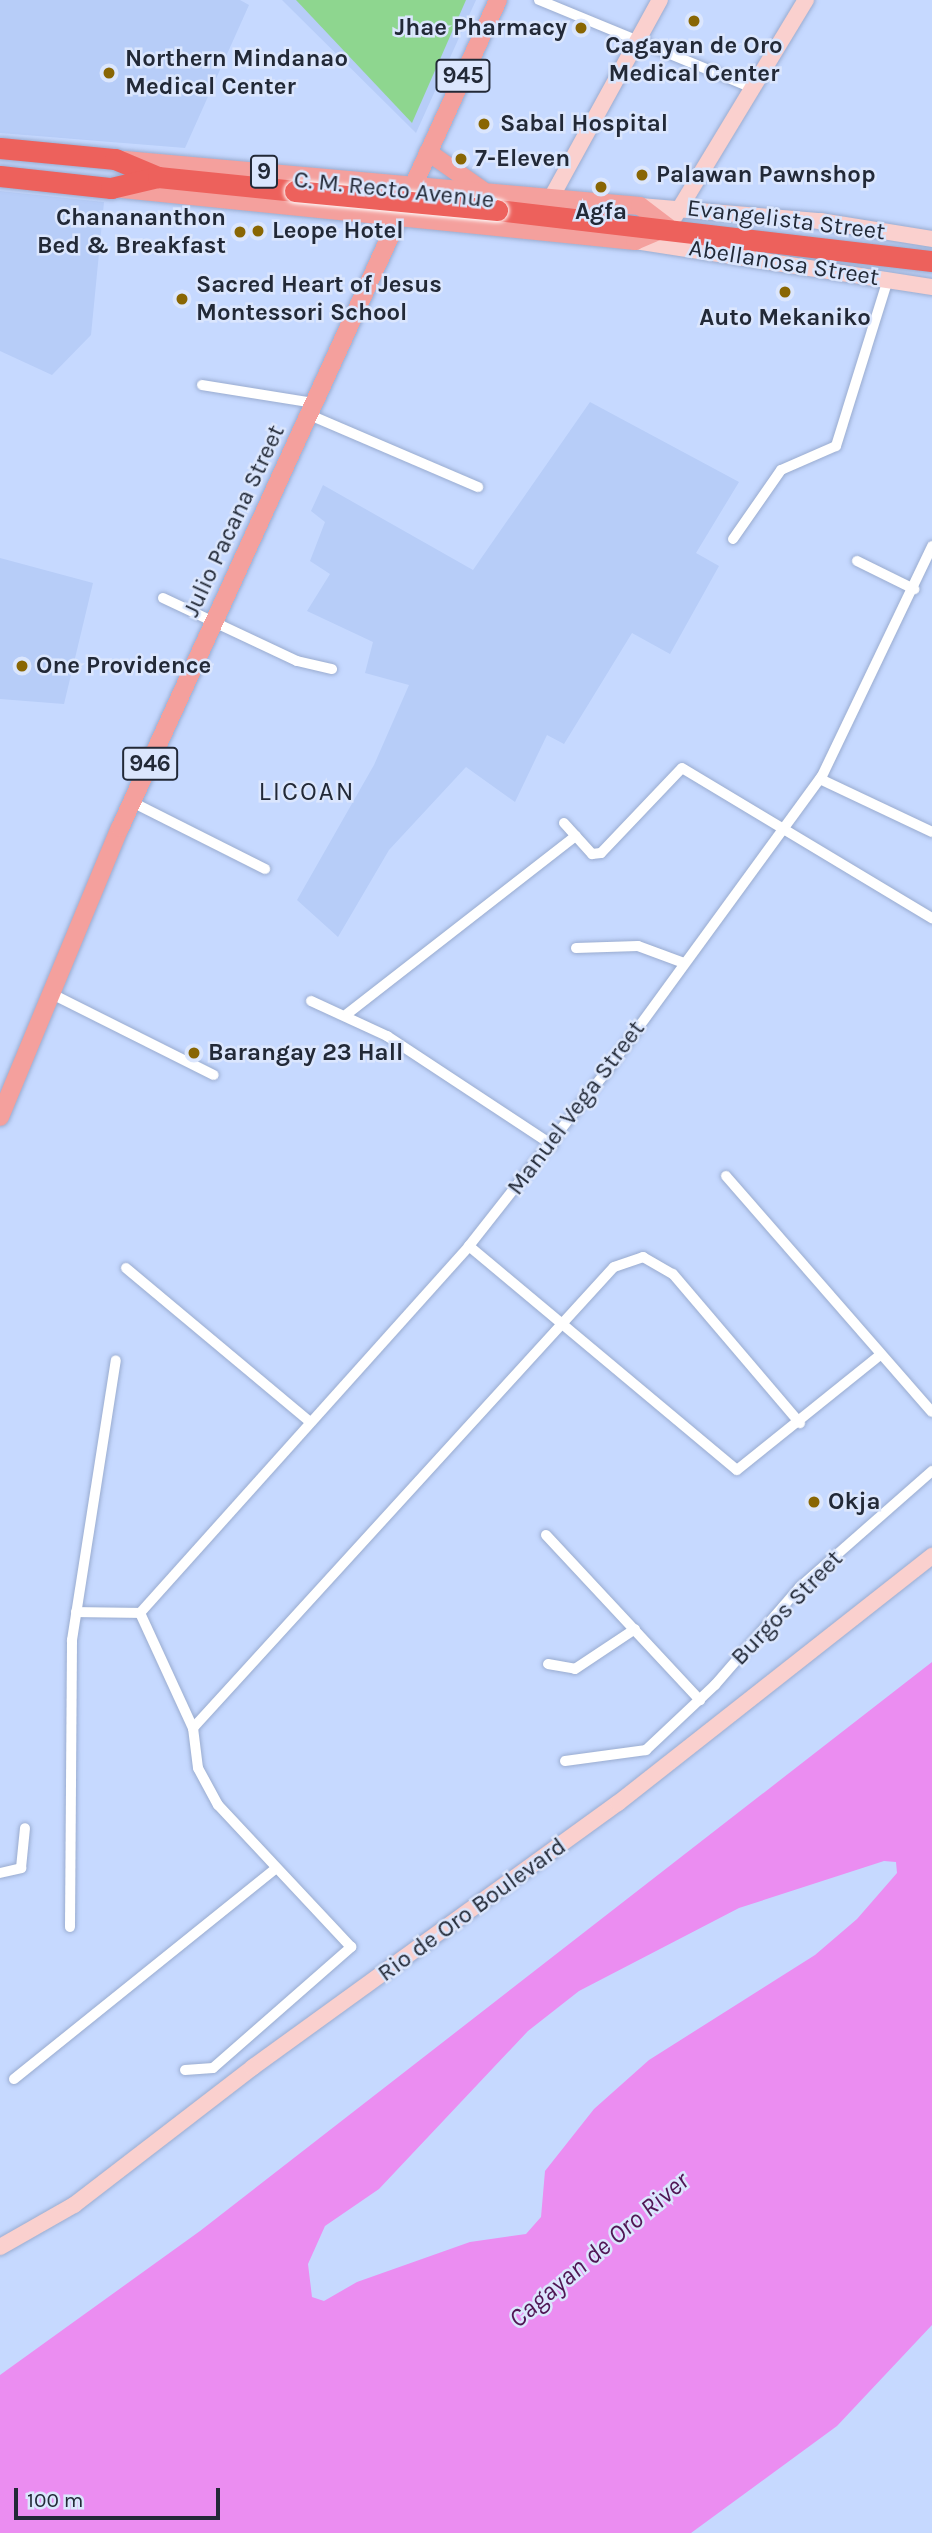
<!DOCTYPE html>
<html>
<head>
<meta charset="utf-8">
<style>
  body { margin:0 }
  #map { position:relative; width:932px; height:2533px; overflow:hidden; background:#c6d9ff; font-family:Karla,sans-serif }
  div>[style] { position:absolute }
  .built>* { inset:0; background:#b7cdf8 }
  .green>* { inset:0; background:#8ed68f }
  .water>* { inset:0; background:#eb8df1 }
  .roads { filter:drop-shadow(0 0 2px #9aacd0) drop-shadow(0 0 2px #9aacd0) }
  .street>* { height:10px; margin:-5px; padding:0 5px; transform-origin:5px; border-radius:5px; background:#fff }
  .secondary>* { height:16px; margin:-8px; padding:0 8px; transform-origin:8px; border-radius:8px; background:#fad0ce }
  .primary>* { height:18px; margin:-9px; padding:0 9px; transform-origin:9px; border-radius:9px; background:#f4a09d }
  .highway>* { height:21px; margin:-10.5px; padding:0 10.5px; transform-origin:10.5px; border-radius:10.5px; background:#ed615c }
  .bridges { filter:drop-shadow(0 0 2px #fff) drop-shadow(0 0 2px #fff) }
  .highway-bridge>* { height:21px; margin:-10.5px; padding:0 10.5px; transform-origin:10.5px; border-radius:10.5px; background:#ed615c }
  .dots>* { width:19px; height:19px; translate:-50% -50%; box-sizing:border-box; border:4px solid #dbe6fd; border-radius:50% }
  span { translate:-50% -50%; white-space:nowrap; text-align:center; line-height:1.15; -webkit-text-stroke:5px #dbe6fd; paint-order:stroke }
  .shield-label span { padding:2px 5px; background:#dbe6fd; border:2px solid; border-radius:5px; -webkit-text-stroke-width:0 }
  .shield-label { font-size:23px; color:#222937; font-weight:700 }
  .poi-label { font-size:24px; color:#222937; font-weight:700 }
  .right { translate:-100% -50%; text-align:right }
  .left { translate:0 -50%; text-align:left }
  .street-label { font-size:24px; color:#222937 }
  .neighbourhood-label { font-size:26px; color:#222937; letter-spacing:2px }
  .water-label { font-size:26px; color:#501654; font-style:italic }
  .scale { position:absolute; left:14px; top:2488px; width:206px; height:32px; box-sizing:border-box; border:4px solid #222937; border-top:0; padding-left:9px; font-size:21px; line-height:24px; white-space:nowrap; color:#222937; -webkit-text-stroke:5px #dbe6fd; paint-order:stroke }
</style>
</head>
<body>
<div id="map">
  <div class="built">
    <div style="clip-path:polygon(0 0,240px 0,249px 5px,185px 148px,0 133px)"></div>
    <div style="clip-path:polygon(282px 0,476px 0,416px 133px)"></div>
    <div style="clip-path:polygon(0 191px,104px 202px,91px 335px,52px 375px,0 351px)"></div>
    <div style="clip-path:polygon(590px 402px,739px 482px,696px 553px,719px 566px,670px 654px,632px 633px,564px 744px,547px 735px,515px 802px,466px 767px,389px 850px,338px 937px,297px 900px,374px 765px,409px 685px,365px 673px,373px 642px,307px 611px,330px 574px,310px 561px,325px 522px,311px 511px,323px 485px,473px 570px)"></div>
    <div style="clip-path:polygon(0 558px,93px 583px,64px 704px,0 699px)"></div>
  </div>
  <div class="green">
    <div style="clip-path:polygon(296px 0,466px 0,412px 123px)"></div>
  </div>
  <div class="water">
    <div style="clip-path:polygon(evenodd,932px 1662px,932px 2325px,837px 2426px,691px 2533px,0 2533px,0 2375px,200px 2231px,932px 1662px,884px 1861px,896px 1862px,897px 1873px,857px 1919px,815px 1955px,649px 2060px,594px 2109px,545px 2171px,541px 2217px,526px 2234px,470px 2242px,357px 2282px,324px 2301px,312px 2297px,308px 2264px,325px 2226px,379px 2189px,528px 2031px,579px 1991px,739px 1908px,884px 1861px)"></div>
  </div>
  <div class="roads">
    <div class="street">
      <div style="left:539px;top:0;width:228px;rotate:22.4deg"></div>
      <div style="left:202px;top:385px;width:114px;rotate:9.1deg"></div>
      <div style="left:310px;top:415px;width:183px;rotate:23.2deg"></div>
      <div style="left:733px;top:539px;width:84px;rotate:-55.2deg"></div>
      <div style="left:781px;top:470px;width:60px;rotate:-23.6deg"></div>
      <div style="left:836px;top:446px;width:175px;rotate:-72.7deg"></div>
      <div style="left:857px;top:561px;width:64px;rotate:26.2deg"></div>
      <div style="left:163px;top:598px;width:148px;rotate:25.2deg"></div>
      <div style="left:297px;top:661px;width:36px;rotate:13deg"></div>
      <div style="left:820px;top:779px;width:124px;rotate:25.3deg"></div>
      <div style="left:132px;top:802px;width:149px;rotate:26.7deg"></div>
      <div style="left:564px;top:823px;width:42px;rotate:47.9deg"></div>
      <div style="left:592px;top:854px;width:9px;rotate:-6deg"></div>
      <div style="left:601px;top:853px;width:117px;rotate:-46.4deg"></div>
      <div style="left:682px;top:768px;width:292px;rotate:31deg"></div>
      <div style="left:576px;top:948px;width:62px;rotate:-1.8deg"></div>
      <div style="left:638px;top:946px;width:49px;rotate:20.3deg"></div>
      <div style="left:50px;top:993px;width:183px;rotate:26.6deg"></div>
      <div style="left:311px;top:1001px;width:84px;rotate:24.7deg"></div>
      <div style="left:387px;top:1036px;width:198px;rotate:33.4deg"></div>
      <div style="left:347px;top:1014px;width:290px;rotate:-37.9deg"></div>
      <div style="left:726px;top:1176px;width:313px;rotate:48.9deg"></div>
      <div style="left:469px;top:1246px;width:349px;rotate:39.9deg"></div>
      <div style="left:737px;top:1470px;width:182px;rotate:-38.8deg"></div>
      <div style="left:126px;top:1268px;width:237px;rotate:39.9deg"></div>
      <div style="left:546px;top:1535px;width:226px;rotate:47deg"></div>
      <div style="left:76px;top:1612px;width:64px;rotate:0.9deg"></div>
      <div style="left:140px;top:1613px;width:493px;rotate:-48.1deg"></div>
      <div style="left:469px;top:1246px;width:221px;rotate:-51.8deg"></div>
      <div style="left:606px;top:1072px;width:366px;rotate:-53.9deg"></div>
      <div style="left:822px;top:776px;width:255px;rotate:-64.4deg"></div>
      <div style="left:140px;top:1613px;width:127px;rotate:65.3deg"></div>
      <div style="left:193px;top:1728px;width:624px;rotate:-47.6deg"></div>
      <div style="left:614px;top:1267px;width:31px;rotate:-19deg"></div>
      <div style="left:643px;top:1257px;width:34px;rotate:30deg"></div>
      <div style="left:673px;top:1274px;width:196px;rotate:49.6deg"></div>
      <div style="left:548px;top:1664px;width:27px;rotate:10deg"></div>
      <div style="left:575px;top:1669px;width:72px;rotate:-33.7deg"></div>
      <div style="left:565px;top:1761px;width:82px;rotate:-7.7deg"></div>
      <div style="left:646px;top:1750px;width:95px;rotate:-43.3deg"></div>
      <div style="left:715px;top:1685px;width:130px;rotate:-49.1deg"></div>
      <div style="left:800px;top:1587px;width:176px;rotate:-41.3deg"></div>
      <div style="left:0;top:1873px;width:22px;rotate:-13deg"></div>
      <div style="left:21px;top:1868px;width:40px;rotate:-84.3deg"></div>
      <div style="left:70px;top:1927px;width:287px;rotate:-89.6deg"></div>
      <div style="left:72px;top:1640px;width:283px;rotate:-81.1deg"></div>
      <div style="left:185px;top:2070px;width:28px;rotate:-4deg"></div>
      <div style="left:213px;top:2068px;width:184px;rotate:-41.2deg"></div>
      <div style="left:351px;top:1947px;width:195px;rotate:-133.1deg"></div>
      <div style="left:218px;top:1805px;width:42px;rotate:-118.4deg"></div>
      <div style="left:198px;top:1768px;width:40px;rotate:-97.1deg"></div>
      <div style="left:14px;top:2079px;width:336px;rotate:-38.8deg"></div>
    </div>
    <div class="secondary">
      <div style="left:551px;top:198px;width:226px;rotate:-61.2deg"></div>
      <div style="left:640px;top:206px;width:181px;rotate:4.8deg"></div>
      <div style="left:820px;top:221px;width:113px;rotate:9.1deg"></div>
      <div style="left:675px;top:216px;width:253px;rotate:-58.8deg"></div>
      <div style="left:635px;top:241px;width:301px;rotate:8.8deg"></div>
      <div style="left:0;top:2247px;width:85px;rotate:-29.6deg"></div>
      <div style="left:74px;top:2205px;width:226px;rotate:-37.6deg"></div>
      <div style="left:253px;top:2067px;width:450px;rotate:-35.9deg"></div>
      <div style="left:618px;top:1803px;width:400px;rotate:-38.2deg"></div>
    </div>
    <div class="primary">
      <div style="left:428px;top:152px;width:66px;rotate:35.1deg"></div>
      <div style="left:125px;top:160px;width:517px;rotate:5.1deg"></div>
      <div style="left:640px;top:206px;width:35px;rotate:37deg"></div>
      <div style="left:122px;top:189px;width:516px;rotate:5.79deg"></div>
      <div style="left:635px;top:241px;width:30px;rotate:-23deg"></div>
      <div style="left:0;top:1117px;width:313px;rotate:-67.5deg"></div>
      <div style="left:120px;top:828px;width:910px;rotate:-65.46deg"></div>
    </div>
    <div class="highway">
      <div style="left:0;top:148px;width:116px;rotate:5.5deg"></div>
      <div style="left:115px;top:159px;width:47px;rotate:22.7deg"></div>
      <div style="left:0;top:176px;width:112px;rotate:6.2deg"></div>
      <div style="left:111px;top:188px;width:48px;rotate:-13.2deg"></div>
      <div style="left:158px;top:177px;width:138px;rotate:5.8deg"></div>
      <div style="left:497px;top:210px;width:438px;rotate:6.7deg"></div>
    </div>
  </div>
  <div class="bridges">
    <div class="highway-bridge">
      <div style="left:295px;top:191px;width:203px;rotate:5.4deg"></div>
    </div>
  </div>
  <div class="dots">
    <div style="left:694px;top:21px;background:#896603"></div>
    <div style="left:581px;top:28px;background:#896603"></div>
    <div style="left:109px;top:73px;background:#896603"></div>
    <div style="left:484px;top:124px;background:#896603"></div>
    <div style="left:461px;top:159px;background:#896603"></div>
    <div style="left:642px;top:175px;background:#896603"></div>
    <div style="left:601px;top:187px;background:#896603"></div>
    <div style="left:258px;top:231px;background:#896603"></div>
    <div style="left:240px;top:232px;background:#896603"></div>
    <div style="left:785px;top:292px;background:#896603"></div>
    <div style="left:182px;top:299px;background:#896603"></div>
    <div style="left:22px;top:666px;background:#896603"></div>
    <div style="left:194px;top:1053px;background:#896603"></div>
    <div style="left:814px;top:1502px;background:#896603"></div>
  </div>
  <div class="shield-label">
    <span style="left:463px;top:76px">945</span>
    <span style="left:264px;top:172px">9</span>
    <span style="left:150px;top:764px">946</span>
  </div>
  <div class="poi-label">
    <span class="right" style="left:567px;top:28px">Jhae Pharmacy</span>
    <span style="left:694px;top:60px">Cagayan de Oro<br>Medical Center</span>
    <span class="left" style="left:125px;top:73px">Northern Mindanao<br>Medical Center</span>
    <span class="left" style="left:500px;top:124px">Sabal Hospital</span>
    <span class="left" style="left:475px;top:159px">7-Eleven</span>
    <span class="left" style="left:656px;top:175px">Palawan Pawnshop</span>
    <span style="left:601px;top:212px">Agfa</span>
    <span class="right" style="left:226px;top:232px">Chanananthon<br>Bed &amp; Breakfast</span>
    <span class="left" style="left:272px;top:231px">Leope Hotel</span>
    <span class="left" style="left:196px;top:299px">Sacred Heart of Jesus<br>Montessori School</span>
    <span style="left:785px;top:318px">Auto Mekaniko</span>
    <span class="left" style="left:36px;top:666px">One Providence</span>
    <span class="left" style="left:208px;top:1053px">Barangay 23 Hall</span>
    <span class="left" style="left:828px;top:1502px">Okja</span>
  </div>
  <div class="street-label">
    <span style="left:394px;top:190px;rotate:6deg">C. M. Recto Avenue</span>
    <span style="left:786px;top:220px;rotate:7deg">Evangelista Street</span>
    <span style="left:784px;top:263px;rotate:9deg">Abellanosa Street</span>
    <span style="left:234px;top:521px;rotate:-65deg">Julio Pacana Street</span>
    <span style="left:576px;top:1108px;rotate:-53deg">Manuel Vega Street</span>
    <span style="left:787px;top:1608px;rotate:-46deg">Burgos Street</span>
    <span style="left:472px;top:1910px;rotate:-36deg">Rio de Oro Boulevard</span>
  </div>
  <div class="neighbourhood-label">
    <span style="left:307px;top:792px">LICOAN</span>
  </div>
  <div class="water-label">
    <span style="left:599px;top:2250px;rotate:-40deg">Cagayan de Oro River</span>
  </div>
  <div class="scale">100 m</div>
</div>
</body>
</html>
